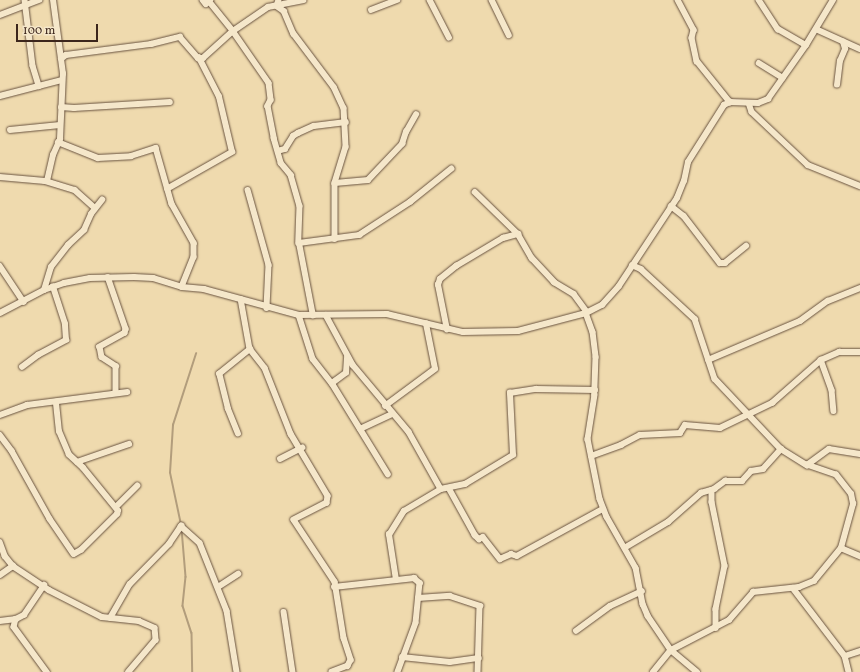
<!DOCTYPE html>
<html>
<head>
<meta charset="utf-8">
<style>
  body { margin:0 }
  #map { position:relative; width:860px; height:672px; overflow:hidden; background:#efdaae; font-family:Vollkorn,serif }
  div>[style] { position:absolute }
  .stream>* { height:1.5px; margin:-0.75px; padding:0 0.75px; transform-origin:0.75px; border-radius:0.75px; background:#b29d7c }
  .roads { filter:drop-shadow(0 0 1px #695340) drop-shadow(0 0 1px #695340) }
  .street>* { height:5.5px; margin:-2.75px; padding:0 2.75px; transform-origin:2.75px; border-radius:2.75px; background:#f5e7ca }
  span { translate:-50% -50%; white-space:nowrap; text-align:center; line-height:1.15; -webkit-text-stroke:3.5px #f5e7ca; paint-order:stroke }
  .scale { position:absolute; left:16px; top:24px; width:82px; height:18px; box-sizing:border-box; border:2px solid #3c261c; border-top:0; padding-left:5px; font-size:12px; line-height:14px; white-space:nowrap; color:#3c261c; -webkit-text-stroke:3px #f5e7ca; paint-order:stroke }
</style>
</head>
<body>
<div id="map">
  <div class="stream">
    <div style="left:181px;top:525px;width:53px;rotate:-101.9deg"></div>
    <div style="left:170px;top:473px;width:48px;rotate:-86.4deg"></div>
    <div style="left:173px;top:425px;width:75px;rotate:-72.1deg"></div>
    <div style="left:182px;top:529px;width:48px;rotate:85.2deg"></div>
    <div style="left:186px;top:577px;width:29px;rotate:96deg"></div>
    <div style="left:183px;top:606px;width:28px;rotate:72deg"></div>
    <div style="left:192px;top:633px;width:39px;rotate:89deg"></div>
  </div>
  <div class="roads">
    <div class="street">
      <div style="left:25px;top:0;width:66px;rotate:83.1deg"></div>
      <div style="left:33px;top:66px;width:21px;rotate:73deg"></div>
      <div style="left:203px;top:0;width:5px;rotate:53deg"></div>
      <div style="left:206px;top:4px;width:6px;rotate:-45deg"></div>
      <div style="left:279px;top:0;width:6px;rotate:108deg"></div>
      <div style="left:277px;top:6px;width:9px;rotate:36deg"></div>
      <div style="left:284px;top:11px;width:25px;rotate:67deg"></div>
      <div style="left:294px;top:34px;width:66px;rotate:53deg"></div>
      <div style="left:334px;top:87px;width:23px;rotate:65deg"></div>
      <div style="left:344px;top:108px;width:39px;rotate:87deg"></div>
      <div style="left:346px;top:147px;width:38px;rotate:107deg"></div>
      <div style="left:335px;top:183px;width:56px;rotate:90deg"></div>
      <div style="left:430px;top:0;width:42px;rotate:62.8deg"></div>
      <div style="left:492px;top:0;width:39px;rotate:64deg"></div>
      <div style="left:678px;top:0;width:34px;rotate:62deg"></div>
      <div style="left:694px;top:30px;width:8px;rotate:104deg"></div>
      <div style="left:692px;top:38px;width:24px;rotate:78deg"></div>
      <div style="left:697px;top:61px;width:53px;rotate:51.2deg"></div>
      <div style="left:759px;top:0;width:35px;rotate:57deg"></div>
      <div style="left:778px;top:29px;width:32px;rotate:30deg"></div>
      <div style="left:209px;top:1px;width:38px;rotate:51deg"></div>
      <div style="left:233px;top:31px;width:63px;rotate:55.3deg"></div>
      <div style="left:269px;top:83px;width:17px;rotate:83deg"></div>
      <div style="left:271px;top:100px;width:7px;rotate:117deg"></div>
      <div style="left:268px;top:106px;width:33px;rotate:79deg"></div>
      <div style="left:274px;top:138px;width:26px;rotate:74deg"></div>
      <div style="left:281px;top:163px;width:16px;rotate:50deg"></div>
      <div style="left:291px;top:175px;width:32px;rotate:74deg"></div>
      <div style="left:300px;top:206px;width:37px;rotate:92deg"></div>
      <div style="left:371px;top:10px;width:28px;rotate:-21deg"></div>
      <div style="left:0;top:15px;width:42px;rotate:-21deg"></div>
      <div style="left:816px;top:29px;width:48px;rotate:24.4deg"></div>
      <div style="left:61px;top:59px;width:6px;rotate:-39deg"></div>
      <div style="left:66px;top:55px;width:86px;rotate:-7.4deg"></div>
      <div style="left:151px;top:44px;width:30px;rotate:-14deg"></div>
      <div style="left:180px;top:37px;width:28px;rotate:49deg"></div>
      <div style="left:198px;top:58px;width:5px"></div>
      <div style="left:203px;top:58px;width:40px;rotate:-42deg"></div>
      <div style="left:233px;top:31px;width:42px;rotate:-34.4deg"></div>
      <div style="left:268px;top:7px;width:36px;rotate:-11deg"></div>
      <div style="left:759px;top:63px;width:28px;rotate:32deg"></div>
      <div style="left:837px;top:85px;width:24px;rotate:-83deg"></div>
      <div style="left:840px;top:61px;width:13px;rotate:-67deg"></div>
      <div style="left:845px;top:49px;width:7px;rotate:-106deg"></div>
      <div style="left:0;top:96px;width:64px;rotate:-14.5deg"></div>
      <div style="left:749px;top:103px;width:9px;rotate:72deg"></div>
      <div style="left:752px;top:112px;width:77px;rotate:43.4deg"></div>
      <div style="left:808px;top:165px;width:56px;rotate:22deg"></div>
      <div style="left:61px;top:107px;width:13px;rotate:4deg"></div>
      <div style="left:74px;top:108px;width:96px;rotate:-3.6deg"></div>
      <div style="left:10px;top:130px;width:50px;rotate:-5.7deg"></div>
      <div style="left:58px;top:142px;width:43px;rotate:21.8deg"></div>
      <div style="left:98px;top:158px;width:33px;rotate:-3deg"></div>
      <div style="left:131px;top:156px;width:26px;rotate:-18deg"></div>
      <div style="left:156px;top:148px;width:58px;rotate:74.1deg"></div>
      <div style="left:172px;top:204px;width:45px;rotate:60.6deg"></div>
      <div style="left:194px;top:243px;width:14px;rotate:90deg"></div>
      <div style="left:194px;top:257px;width:32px;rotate:112deg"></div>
      <div style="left:278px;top:151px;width:7px;rotate:-16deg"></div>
      <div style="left:285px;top:149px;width:15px;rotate:-58deg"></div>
      <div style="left:293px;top:136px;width:6px;rotate:-31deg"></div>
      <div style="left:298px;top:133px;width:17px;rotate:-24deg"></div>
      <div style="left:314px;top:126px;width:32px;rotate:-7deg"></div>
      <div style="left:0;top:177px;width:45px;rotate:5.1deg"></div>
      <div style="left:45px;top:181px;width:31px;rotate:17deg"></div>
      <div style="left:75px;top:190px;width:27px;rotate:42deg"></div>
      <div style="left:47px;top:181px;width:27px;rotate:-77deg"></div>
      <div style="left:53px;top:155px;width:17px;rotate:-66deg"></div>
      <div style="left:60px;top:139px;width:65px;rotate:-87.4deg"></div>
      <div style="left:63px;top:74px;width:75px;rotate:-97.7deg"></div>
      <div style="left:335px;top:183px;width:33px;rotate:-5deg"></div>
      <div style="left:368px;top:180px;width:50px;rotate:-46.6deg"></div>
      <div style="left:402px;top:144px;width:13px;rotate:-72deg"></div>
      <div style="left:406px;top:132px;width:20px;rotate:-60deg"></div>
      <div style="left:167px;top:189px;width:75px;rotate:-29.6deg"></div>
      <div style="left:232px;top:152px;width:57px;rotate:-103.3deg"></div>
      <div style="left:219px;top:97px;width:44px;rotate:-117.1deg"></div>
      <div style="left:248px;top:190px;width:78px;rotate:74.4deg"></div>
      <div style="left:269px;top:265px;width:43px;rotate:92.7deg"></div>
      <div style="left:475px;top:192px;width:60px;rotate:44.3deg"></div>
      <div style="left:518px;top:234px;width:28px;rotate:60deg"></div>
      <div style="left:532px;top:258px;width:33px;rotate:47deg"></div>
      <div style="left:554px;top:282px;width:23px;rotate:31deg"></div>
      <div style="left:574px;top:294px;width:22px;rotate:54deg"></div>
      <div style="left:671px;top:206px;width:16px;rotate:38deg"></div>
      <div style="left:684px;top:216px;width:59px;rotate:52.5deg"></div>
      <div style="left:720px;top:263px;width:5px"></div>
      <div style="left:725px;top:263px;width:27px;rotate:-39deg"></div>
      <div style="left:632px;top:265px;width:10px;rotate:24deg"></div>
      <div style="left:641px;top:269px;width:74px;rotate:42.8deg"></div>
      <div style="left:695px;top:319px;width:63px;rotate:71.6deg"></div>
      <div style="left:715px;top:379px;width:96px;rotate:46.7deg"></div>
      <div style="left:781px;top:449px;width:31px;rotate:32deg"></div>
      <div style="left:807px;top:465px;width:27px;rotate:-36deg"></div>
      <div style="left:829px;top:449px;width:31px;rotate:9deg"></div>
      <div style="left:0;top:266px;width:43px;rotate:56.3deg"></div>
      <div style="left:108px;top:277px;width:55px;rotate:70.9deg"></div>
      <div style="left:126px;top:329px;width:4px;rotate:104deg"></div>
      <div style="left:125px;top:333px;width:29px;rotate:151deg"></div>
      <div style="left:100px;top:347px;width:10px;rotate:79deg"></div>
      <div style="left:102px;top:357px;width:17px;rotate:33deg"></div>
      <div style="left:116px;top:366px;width:27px;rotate:90deg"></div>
      <div style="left:44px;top:290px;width:24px;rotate:-73deg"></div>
      <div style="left:51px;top:267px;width:28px;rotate:-52deg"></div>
      <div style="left:68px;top:245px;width:22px;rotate:-43deg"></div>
      <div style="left:84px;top:230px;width:17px;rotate:-66deg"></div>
      <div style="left:91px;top:214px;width:18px;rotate:-52deg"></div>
      <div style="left:241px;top:299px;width:51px;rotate:79.8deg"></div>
      <div style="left:250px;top:349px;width:24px;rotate:52deg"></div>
      <div style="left:265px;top:368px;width:71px;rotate:68.5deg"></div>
      <div style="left:291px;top:434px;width:72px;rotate:59.2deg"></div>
      <div style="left:328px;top:496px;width:7px;rotate:98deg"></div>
      <div style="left:327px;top:503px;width:37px;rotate:153deg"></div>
      <div style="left:294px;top:520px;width:74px;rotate:56.5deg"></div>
      <div style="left:335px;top:582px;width:57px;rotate:80.9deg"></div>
      <div style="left:344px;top:638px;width:23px;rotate:72deg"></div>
      <div style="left:351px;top:660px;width:7px;rotate:117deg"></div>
      <div style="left:348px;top:666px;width:17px;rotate:159deg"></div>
      <div style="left:0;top:313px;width:50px;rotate:-27.6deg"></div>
      <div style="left:44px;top:290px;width:21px;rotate:-19deg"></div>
      <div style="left:64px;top:283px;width:26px;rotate:-11deg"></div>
      <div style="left:90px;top:278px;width:44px;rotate:-1.3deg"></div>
      <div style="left:134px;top:277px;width:19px;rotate:3deg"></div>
      <div style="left:153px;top:278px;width:30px;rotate:17deg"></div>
      <div style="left:182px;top:287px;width:22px;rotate:5deg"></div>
      <div style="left:204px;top:289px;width:98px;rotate:15.3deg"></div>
      <div style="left:299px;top:315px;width:88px;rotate:-0.7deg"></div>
      <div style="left:387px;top:314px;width:78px;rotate:13.3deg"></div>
      <div style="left:463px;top:332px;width:55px;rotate:-1deg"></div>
      <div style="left:518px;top:331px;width:70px;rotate:-14.8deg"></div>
      <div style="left:586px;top:313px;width:18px;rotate:-27deg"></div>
      <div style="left:602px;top:305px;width:25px;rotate:-48deg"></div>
      <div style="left:619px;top:286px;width:105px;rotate:-56.6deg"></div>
      <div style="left:677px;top:198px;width:18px;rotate:-68deg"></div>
      <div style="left:684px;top:181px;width:19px;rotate:-78deg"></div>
      <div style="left:688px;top:162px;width:67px;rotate:-57.7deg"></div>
      <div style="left:724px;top:105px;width:7px;rotate:-27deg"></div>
      <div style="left:730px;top:102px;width:28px;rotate:2deg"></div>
      <div style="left:758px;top:103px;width:11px;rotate:-22deg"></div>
      <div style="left:768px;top:99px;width:66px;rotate:-54.9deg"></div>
      <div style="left:806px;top:45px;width:52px;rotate:-59deg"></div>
      <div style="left:586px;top:313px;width:20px;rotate:70deg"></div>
      <div style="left:593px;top:332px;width:25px;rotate:83deg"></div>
      <div style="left:596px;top:357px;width:38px;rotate:92deg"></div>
      <div style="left:595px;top:395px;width:45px;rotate:99deg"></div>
      <div style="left:588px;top:439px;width:61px;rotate:78.7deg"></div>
      <div style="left:600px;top:499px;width:19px;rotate:69deg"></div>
      <div style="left:607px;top:517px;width:59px;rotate:60.4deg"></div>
      <div style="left:636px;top:568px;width:37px;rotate:79deg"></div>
      <div style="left:643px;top:604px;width:13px;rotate:67deg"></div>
      <div style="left:648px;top:616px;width:41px;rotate:55.9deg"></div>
      <div style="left:671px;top:650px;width:34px;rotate:40deg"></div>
      <div style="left:299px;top:315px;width:46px;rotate:72.3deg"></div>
      <div style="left:313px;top:359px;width:31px;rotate:52deg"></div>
      <div style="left:332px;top:383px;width:107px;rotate:58.4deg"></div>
      <div style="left:326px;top:315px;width:57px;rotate:61.6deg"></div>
      <div style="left:353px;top:365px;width:87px;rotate:50.1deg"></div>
      <div style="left:409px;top:432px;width:65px;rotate:60.7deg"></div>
      <div style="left:313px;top:316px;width:74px;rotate:-100.9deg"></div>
      <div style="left:299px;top:243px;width:61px;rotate:-7.6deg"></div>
      <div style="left:359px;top:235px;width:61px;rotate:-32.9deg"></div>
      <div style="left:410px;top:202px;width:53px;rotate:-38.8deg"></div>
      <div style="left:447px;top:330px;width:46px;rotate:-101.3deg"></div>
      <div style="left:438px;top:285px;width:6px;rotate:-72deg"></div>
      <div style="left:440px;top:279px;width:21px;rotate:-39deg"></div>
      <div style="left:456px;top:266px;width:55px;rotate:-30.8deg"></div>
      <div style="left:503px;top:238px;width:16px;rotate:-15deg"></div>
      <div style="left:708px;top:360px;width:100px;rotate:-23deg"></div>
      <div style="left:800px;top:321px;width:34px;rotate:-36deg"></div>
      <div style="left:828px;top:301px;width:35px;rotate:-22deg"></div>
      <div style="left:821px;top:360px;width:32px;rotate:70deg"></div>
      <div style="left:832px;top:390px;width:21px;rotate:85deg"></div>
      <div style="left:22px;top:367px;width:20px;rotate:-37deg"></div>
      <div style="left:38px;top:355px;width:32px;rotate:-28deg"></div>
      <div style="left:66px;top:340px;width:16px;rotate:-94deg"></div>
      <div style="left:65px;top:324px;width:39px;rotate:-108deg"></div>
      <div style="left:332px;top:383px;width:17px;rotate:-36deg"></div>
      <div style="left:346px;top:373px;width:16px;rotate:-86deg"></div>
      <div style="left:385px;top:406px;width:62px;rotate:-36.5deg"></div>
      <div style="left:435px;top:369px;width:46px;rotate:-101.3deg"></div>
      <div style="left:0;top:415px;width:29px;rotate:-20deg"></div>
      <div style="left:27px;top:405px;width:101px;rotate:-7.4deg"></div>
      <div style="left:360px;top:429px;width:35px;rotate:-25deg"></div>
      <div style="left:238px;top:434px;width:27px;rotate:-112deg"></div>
      <div style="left:228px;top:409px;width:36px;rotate:-104deg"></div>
      <div style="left:219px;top:374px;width:40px;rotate:-39deg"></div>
      <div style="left:0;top:435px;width:20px;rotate:53deg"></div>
      <div style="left:12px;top:451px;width:78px;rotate:60.8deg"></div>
      <div style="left:50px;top:519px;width:42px;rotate:55.6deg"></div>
      <div style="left:74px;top:554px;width:8px;rotate:-30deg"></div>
      <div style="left:81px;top:550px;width:51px;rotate:-45deg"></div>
      <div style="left:117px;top:514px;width:3px;rotate:-72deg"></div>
      <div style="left:118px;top:511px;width:55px;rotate:-129.1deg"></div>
      <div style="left:83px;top:468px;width:19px;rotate:-137deg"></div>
      <div style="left:69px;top:455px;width:25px;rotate:-113deg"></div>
      <div style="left:59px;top:432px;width:30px;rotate:-96deg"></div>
      <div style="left:591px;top:456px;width:32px;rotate:-20deg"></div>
      <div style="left:621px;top:445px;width:21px;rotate:-28deg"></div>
      <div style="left:640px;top:435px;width:40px;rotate:-2.9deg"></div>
      <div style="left:680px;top:433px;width:9px;rotate:-58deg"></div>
      <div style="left:685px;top:425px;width:35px;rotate:5deg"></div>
      <div style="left:720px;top:428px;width:58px;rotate:-25.7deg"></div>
      <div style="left:772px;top:403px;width:65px;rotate:-41.3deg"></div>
      <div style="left:821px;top:360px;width:20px;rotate:-24deg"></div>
      <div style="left:839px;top:352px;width:21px"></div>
      <div style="left:280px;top:459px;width:25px;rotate:-27deg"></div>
      <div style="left:77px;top:462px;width:55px;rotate:-19.1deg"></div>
      <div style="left:449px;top:488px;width:54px;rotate:61deg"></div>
      <div style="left:475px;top:535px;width:6px;rotate:45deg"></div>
      <div style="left:479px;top:539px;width:4px;rotate:-27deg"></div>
      <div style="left:483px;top:537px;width:28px;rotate:52deg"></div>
      <div style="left:500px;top:559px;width:12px;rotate:-24deg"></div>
      <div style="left:511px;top:554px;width:6px;rotate:18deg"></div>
      <div style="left:517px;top:556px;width:98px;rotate:-28.7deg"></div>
      <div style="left:712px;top:490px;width:12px;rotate:90deg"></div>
      <div style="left:712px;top:502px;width:65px;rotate:78.5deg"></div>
      <div style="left:725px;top:566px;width:44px;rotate:101.8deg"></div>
      <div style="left:716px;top:609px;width:19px;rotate:90deg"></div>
      <div style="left:116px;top:507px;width:30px;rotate:-45deg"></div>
      <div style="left:0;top:542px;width:15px;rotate:70deg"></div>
      <div style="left:5px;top:556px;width:13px;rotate:51deg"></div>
      <div style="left:13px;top:566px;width:43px;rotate:33.7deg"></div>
      <div style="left:49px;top:590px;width:59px;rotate:27deg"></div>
      <div style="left:102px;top:617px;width:37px;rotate:6deg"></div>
      <div style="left:139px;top:621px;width:17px;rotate:24deg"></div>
      <div style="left:155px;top:628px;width:12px;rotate:85deg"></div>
      <div style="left:156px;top:640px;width:42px;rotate:130.2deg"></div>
      <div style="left:626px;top:547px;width:49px;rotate:-30.8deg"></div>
      <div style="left:668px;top:522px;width:44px;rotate:-41.3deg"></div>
      <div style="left:701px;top:493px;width:14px;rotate:-17deg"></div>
      <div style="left:714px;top:489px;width:14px;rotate:-36deg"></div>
      <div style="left:725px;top:481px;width:17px"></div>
      <div style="left:742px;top:481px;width:13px;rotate:-48deg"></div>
      <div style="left:751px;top:471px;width:12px;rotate:-9deg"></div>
      <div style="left:763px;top:469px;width:27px;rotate:-48deg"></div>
      <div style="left:841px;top:548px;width:21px;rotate:23deg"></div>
      <div style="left:0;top:575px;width:16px;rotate:-35deg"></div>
      <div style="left:396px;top:580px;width:46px;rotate:-98.8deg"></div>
      <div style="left:389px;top:535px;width:28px;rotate:-58deg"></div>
      <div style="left:404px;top:511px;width:43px;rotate:-30.7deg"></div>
      <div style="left:441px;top:489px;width:25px;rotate:-12deg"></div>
      <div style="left:465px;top:484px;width:56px;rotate:-31.1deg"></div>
      <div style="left:513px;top:455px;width:62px;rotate:-92.8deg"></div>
      <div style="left:510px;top:393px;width:26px;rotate:-9deg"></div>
      <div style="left:536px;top:389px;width:59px;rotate:1deg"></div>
      <div style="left:218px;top:587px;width:24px;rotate:-33deg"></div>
      <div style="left:334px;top:587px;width:81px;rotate:-6.4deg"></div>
      <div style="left:414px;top:578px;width:8px;rotate:40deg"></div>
      <div style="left:420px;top:583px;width:40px;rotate:95.7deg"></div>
      <div style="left:416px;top:623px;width:52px;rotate:110.2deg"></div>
      <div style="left:793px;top:588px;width:86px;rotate:52.6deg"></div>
      <div style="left:845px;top:656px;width:16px;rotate:76deg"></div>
      <div style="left:418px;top:598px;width:32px;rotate:-4deg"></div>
      <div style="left:450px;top:596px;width:32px;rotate:18deg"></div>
      <div style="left:480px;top:606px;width:66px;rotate:91.7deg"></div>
      <div style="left:284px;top:612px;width:61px;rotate:81.5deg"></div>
      <div style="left:110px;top:618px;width:39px;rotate:-60deg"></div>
      <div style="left:130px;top:584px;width:56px;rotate:-45.7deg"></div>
      <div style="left:169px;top:544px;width:22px;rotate:-56deg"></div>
      <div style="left:181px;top:526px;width:25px;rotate:42deg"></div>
      <div style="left:200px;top:543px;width:73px;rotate:68.3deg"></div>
      <div style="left:227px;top:611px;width:62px;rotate:80.7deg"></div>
      <div style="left:16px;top:619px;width:9px;rotate:-27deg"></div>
      <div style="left:24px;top:615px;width:36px;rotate:-56deg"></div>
      <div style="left:0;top:621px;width:16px;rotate:-7deg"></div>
      <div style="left:16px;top:619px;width:8px;rotate:104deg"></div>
      <div style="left:14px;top:627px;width:56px;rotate:53.7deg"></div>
      <div style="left:576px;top:631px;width:42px;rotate:-36.3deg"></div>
      <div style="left:610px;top:606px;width:35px;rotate:-25deg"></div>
      <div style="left:845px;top:656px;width:16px;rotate:-18deg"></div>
      <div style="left:402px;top:657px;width:48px;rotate:5.9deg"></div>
      <div style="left:450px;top:662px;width:29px;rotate:-8deg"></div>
      <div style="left:653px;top:672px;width:28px;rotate:-51deg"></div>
      <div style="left:671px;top:650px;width:65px;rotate:-27.3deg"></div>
      <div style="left:729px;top:620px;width:37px;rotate:-49deg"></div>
      <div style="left:753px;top:592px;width:46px;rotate:-6.2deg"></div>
      <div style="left:799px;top:587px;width:16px;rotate:-22deg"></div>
      <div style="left:814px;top:581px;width:43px;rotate:-50.7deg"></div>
      <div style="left:841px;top:548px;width:46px;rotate:-74.7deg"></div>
      <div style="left:853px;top:504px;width:10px;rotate:-101deg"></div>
      <div style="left:851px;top:494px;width:24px;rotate:-128deg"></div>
      <div style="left:836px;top:475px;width:31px;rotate:-161deg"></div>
    </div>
  </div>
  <div class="scale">100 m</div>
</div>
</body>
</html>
